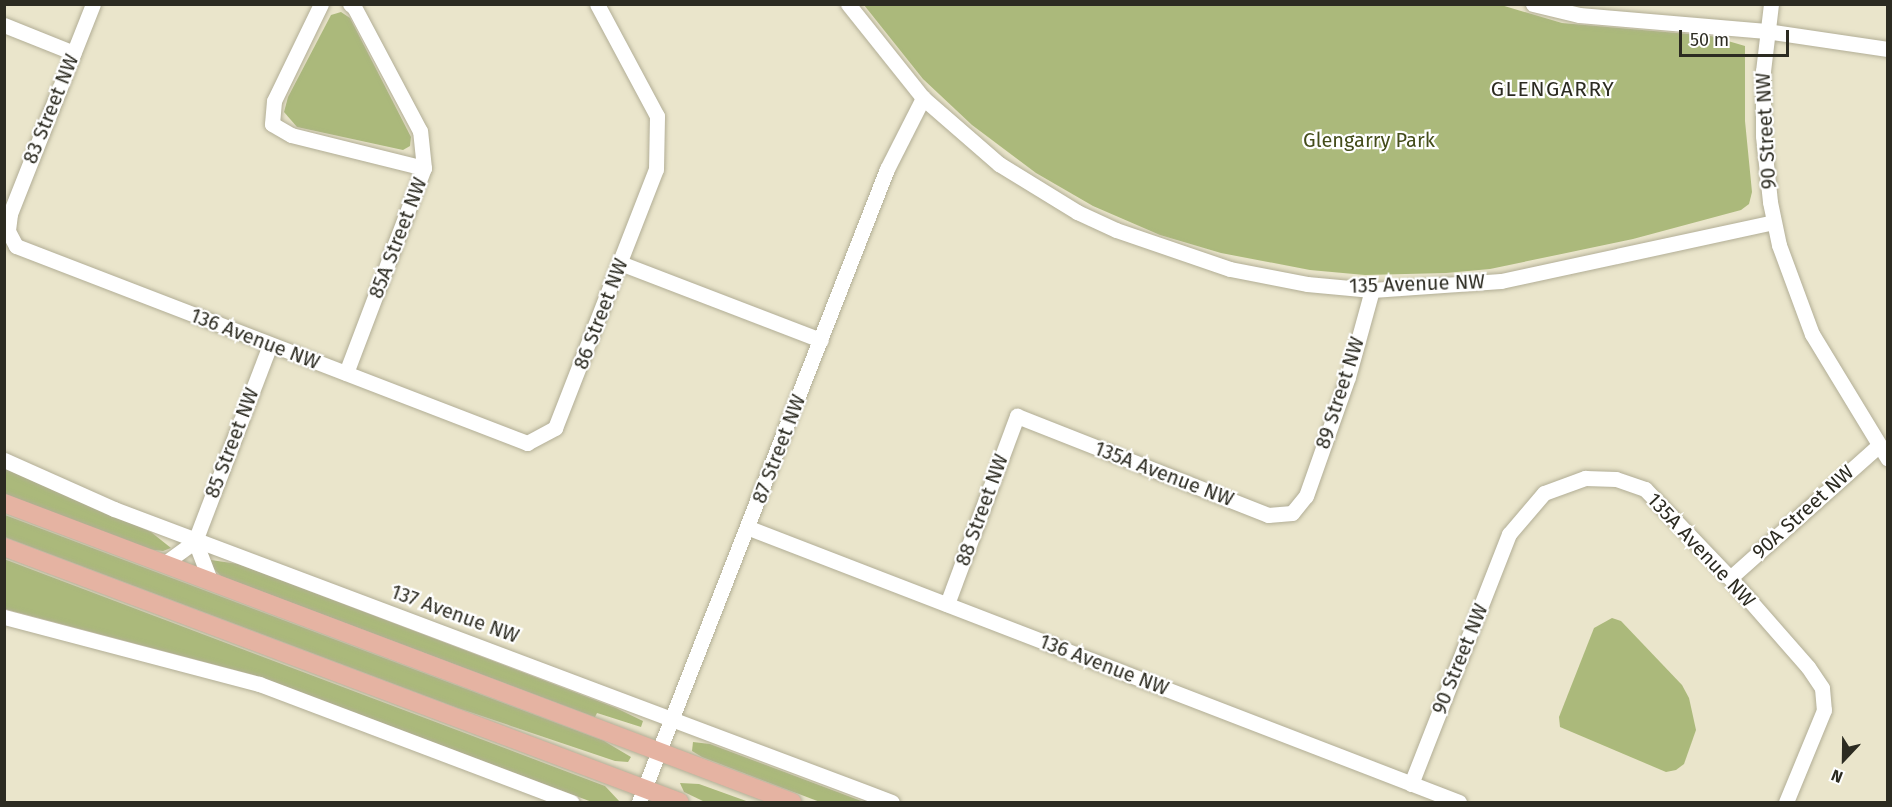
<!DOCTYPE html>
<html>
<head>
<meta charset="utf-8">
<style>
  body { margin:0 }
  #map { position:relative; width:1892px; height:807px; overflow:hidden; background:#eae5cb; font-family:"Fira Sans",sans-serif }
  div>[style] { position:absolute }
  .green>* { inset:0; background:#abb97b }
  .roads { filter:drop-shadow(0 0 2px #b2ae96) drop-shadow(0 0 2px #b2ae96) }
  .minor>* { height:15px; margin:-7.5px; padding:0 7.5px; transform-origin:7.5px; border-radius:7.5px; background:#fff }
  .major>* { height:18px; margin:-9px; padding:0 9px; transform-origin:9px; border-radius:9px; background:#e5b3a2 }
  span { translate:-50% -50%; white-space:nowrap; text-align:center; line-height:1.15; -webkit-text-stroke:4.5px #fff; paint-order:stroke }
  .street-label { font-size:20px; color:#2c2b21 }
  .park-label { font-size:20px; color:#444d1b }
  .neighbourhood-label { font-size:21px; color:#2c2b21; letter-spacing:1.5px }
  .frame { position:absolute; inset:0; border:6px solid #2c2b21; pointer-events:none }
  .north { position:absolute; left:1814px; top:729px; width:60px; height:60px; -webkit-text-stroke:4px #fff; paint-order:stroke; rotate:202deg; font-size:16px; font-weight:700; line-height:24px; text-align:center; color:#2c2b21 }
  .north::after { content:''; display:block; margin:auto; width:21px; height:27px; background:#2c2b21; clip-path:polygon(50% 0,100% 100%,50% 72%,0 100%) }
  .scale { position:absolute; left:1679px; top:30px; width:110px; height:27px; box-sizing:border-box; border:3px solid #2c2b21; border-top:0; padding-left:8px; font-size:18px; line-height:21px; white-space:nowrap; color:#2c2b21; -webkit-text-stroke:4px #fff; paint-order:stroke }
</style>
</head>
<body>
<div id="map">
  <div class="green">
    <div style="clip-path:polygon(1501px 5px,1562px 23px,1711px 36px,1745px 46px,1745px 121px,1752px 192px,1749px 204px,1741px 210px,1633px 239px,1490px 269px,1446px 273px,1365px 275px,1310px 270px,1221px 253px,1160px 235px,1093px 206px,1036px 173px,972px 125px,923px 79px,864px 5px)"></div>
    <div style="clip-path:polygon(341px 12px,350px 18px,411px 137px,410px 146px,403px 150px,297px 127px,284px 112px,288px 97px,331px 15px)"></div>
    <div style="clip-path:polygon(4px 468px,151px 532px,171px 548px,163px 551px,147px 549px,5px 494px)"></div>
    <div style="clip-path:polygon(5px 515px,604px 741px,631px 757px,628px 762px,615px 761px,458px 708px,5px 537px)"></div>
    <div style="clip-path:polygon(4px 559px,605px 786px,620px 802px,592px 802px,254px 675px,5px 609px)"></div>
    <div style="clip-path:polygon(211px 560px,238px 564px,616px 708px,643px 721px,641px 727px,597px 713px,595px 717px,221px 576px,210px 565px)"></div>
    <div style="clip-path:polygon(1612px 618px,1621px 621px,1682px 685px,1689px 698px,1696px 730px,1684px 764px,1676px 770px,1666px 772px,1560px 727px,1559px 717px,1594px 628px)"></div>
    <div style="clip-path:polygon(693px 742px,710px 744px,864px 802px,820px 802px,702px 757px,692px 751px)"></div>
    <div style="clip-path:polygon(680px 783px,699px 784px,749px 802px,705px 802px,684px 792px)"></div>
  </div>
  <div class="roads">
    <div class="minor">
      <div style="left:93px;top:4px;width:226px;rotate:111.6deg"></div>
      <div style="left:10px;top:214px;width:17px;rotate:97deg"></div>
      <div style="left:8px;top:231px;width:17px;rotate:62deg"></div>
      <div style="left:16px;top:246px;width:548px;rotate:21.08deg"></div>
      <div style="left:527px;top:443px;width:32px;rotate:-28deg"></div>
      <div style="left:555px;top:428px;width:278px;rotate:-68.7deg"></div>
      <div style="left:656px;top:169px;width:53px;rotate:-88.9deg"></div>
      <div style="left:657px;top:116px;width:127px;rotate:-118.2deg"></div>
      <div style="left:321px;top:4px;width:108px;rotate:115.9deg"></div>
      <div style="left:274px;top:101px;width:23px;rotate:95deg"></div>
      <div style="left:272px;top:124px;width:22px;rotate:30deg"></div>
      <div style="left:291px;top:135px;width:137px;rotate:13.9deg"></div>
      <div style="left:848px;top:4px;width:120px;rotate:51.4deg"></div>
      <div style="left:923px;top:98px;width:101px;rotate:41deg"></div>
      <div style="left:999px;top:164px;width:92px;rotate:31.6deg"></div>
      <div style="left:1077px;top:212px;width:43px;rotate:24.8deg"></div>
      <div style="left:1116px;top:230px;width:120px;rotate:18.9deg"></div>
      <div style="left:1230px;top:269px;width:78px;rotate:11deg"></div>
      <div style="left:1307px;top:284px;width:65px;rotate:5.3deg"></div>
      <div style="left:1372px;top:290px;width:129px;rotate:-4deg"></div>
      <div style="left:1501px;top:281px;width:278px;rotate:-12.2deg"></div>
      <div style="left:1533px;top:4px;width:47px;rotate:13.4deg"></div>
      <div style="left:1579px;top:15px;width:188px;rotate:4.9deg"></div>
      <div style="left:1766px;top:31px;width:123px;rotate:8.4deg"></div>
      <div style="left:1771px;top:4px;width:67px;rotate:96.8deg"></div>
      <div style="left:1763px;top:71px;width:65px;rotate:90deg"></div>
      <div style="left:1763px;top:136px;width:66px;rotate:83.9deg"></div>
      <div style="left:1770px;top:202px;width:44px;rotate:78.2deg"></div>
      <div style="left:1779px;top:245px;width:95px;rotate:69.7deg"></div>
      <div style="left:1812px;top:334px;width:146px;rotate:58.7deg"></div>
      <div style="left:4px;top:25px;width:75px;rotate:21.8deg"></div>
      <div style="left:620px;top:263px;width:215px;rotate:21deg"></div>
      <div style="left:346px;top:373px;width:219px;rotate:-69.2deg"></div>
      <div style="left:424px;top:168px;width:37px;rotate:-96deg"></div>
      <div style="left:420px;top:131px;width:140px;rotate:-118deg"></div>
      <div style="left:354px;top:7px;width:5px;rotate:-143deg"></div>
      <div style="left:4px;top:460px;width:120px;rotate:24deg"></div>
      <div style="left:114px;top:509px;width:831px;rotate:20.64deg"></div>
      <div style="left:749px;top:528px;width:761px;rotate:21.1deg"></div>
      <div style="left:195px;top:541px;width:42px;rotate:69deg"></div>
      <div style="left:165px;top:563px;width:37px;rotate:-36deg"></div>
      <div style="left:195px;top:541px;width:210px;rotate:-69.1deg"></div>
      <div style="left:1730px;top:578px;width:197px;rotate:-41.7deg"></div>
      <div style="left:947px;top:604px;width:201px;rotate:-69.6deg"></div>
      <div style="left:1017px;top:416px;width:270px;rotate:21.5deg"></div>
      <div style="left:1268px;top:515px;width:24px;rotate:-5deg"></div>
      <div style="left:1292px;top:513px;width:22px;rotate:-51deg"></div>
      <div style="left:1306px;top:496px;width:126px;rotate:-70.6deg"></div>
      <div style="left:1348px;top:377px;width:90px;rotate:-74.6deg"></div>
      <div style="left:4px;top:617px;width:264px;rotate:14.7deg"></div>
      <div style="left:259px;top:684px;width:334px;rotate:20.7deg"></div>
      <div style="left:1411px;top:784px;width:269px;rotate:-68.6deg"></div>
      <div style="left:1509px;top:534px;width:54px;rotate:-49.5deg"></div>
      <div style="left:1544px;top:493px;width:44px;rotate:-20.1deg"></div>
      <div style="left:1585px;top:478px;width:31px;rotate:2deg"></div>
      <div style="left:1616px;top:479px;width:31px;rotate:19deg"></div>
      <div style="left:1645px;top:489px;width:123px;rotate:46.3deg"></div>
      <div style="left:1730px;top:578px;width:118px;rotate:48.8deg"></div>
      <div style="left:1808px;top:667px;width:25px;rotate:56deg"></div>
      <div style="left:1822px;top:688px;width:22px;rotate:85deg"></div>
      <div style="left:1824px;top:710px;width:100px;rotate:112.4deg"></div>
      <div style="left:639px;top:802px;width:680px;rotate:-68.61deg"></div>
      <div style="left:887px;top:169px;width:80px;rotate:-63.1deg"></div>
    </div>
    <div class="major">
      <div style="left:4px;top:503px;width:843px;rotate:20.78deg"></div>
      <div style="left:4px;top:547px;width:722px;rotate:20.67deg"></div>
    </div>
  </div>
  <div class="street-label">
    <span style="left:51px;top:109px;rotate:-68deg">83 Street NW</span>
    <span style="left:1766px;top:131px;rotate:-93deg">90 Street NW</span>
    <span style="left:398px;top:238px;rotate:-69deg">85A Street NW</span>
    <span style="left:1417px;top:284px;rotate:-2deg">135 Avenue NW</span>
    <span style="left:601px;top:314px;rotate:-69deg">86 Street NW</span>
    <span style="left:255px;top:339px;rotate:21deg">136 Avenue NW</span>
    <span style="left:1340px;top:393px;rotate:-72deg">89 Street NW</span>
    <span style="left:232px;top:443px;rotate:-69deg">85 Street NW</span>
    <span style="left:779px;top:449px;rotate:-69deg">87 Street NW</span>
    <span style="left:1164px;top:474px;rotate:21deg">135A Avenue NW</span>
    <span style="left:982px;top:510px;rotate:-70deg">88 Street NW</span>
    <span style="left:1803px;top:512px;rotate:-42deg">90A Street NW</span>
    <span style="left:1701px;top:550px;rotate:47deg">135A Avenue NW</span>
    <span style="left:455px;top:614px;rotate:20deg">137 Avenue NW</span>
    <span style="left:1460px;top:659px;rotate:-68deg">90 Street NW</span>
    <span style="left:1104px;top:665px;rotate:21deg">136 Avenue NW</span>
  </div>
  <div class="park-label">
    <span style="left:1369px;top:140px">Glengarry Park</span>
  </div>
  <div class="neighbourhood-label">
    <span style="left:1553px;top:89px">GLENGARRY</span>
  </div>
  <div class="frame"></div>
  <div class="north">N</div>
  <div class="scale">50 m</div>
</div>
</body>
</html>
